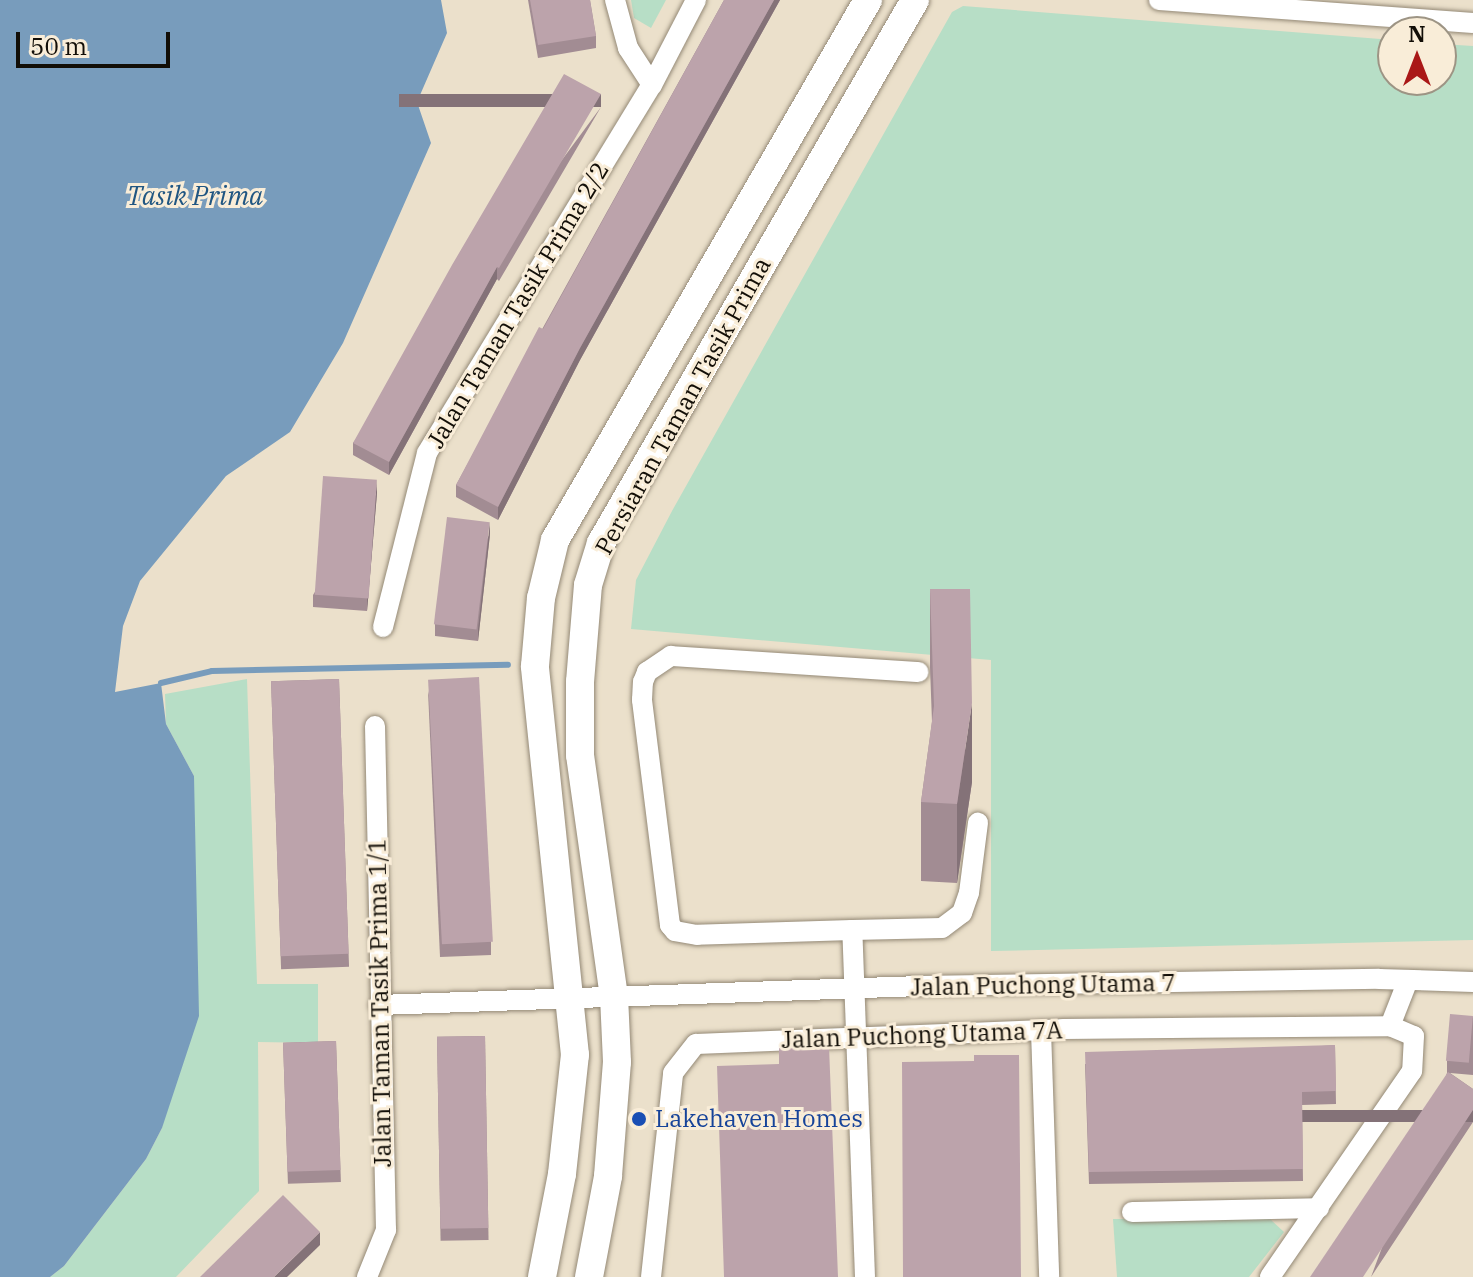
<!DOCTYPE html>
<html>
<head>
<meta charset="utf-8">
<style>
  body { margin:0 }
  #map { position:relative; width:1473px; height:1277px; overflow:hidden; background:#ebe0cb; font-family:"IBM Plex Serif",serif }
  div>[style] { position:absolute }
  .green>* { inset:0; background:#b7dec6 }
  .water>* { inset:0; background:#789cbc }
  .stream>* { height:6px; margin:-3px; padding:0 3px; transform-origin:3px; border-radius:3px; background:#789cbc }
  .roads { filter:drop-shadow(0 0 2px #948976) drop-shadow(0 0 2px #948976) }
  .minor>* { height:20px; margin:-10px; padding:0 10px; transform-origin:10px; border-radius:10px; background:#fff }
  .secondary>* { height:28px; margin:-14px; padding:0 14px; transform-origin:14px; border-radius:14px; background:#fff }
  .wall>* { inset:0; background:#a28c93; transform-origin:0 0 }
  .shaded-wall>* { inset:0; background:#847278; transform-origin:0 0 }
  .building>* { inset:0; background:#bca3ab; transform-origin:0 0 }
  .dots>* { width:22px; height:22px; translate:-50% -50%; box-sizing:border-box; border:4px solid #f9edd8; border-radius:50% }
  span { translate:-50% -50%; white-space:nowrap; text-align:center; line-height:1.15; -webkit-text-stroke:6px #f9edd8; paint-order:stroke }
  .street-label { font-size:24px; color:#120e07 }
  .transit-label { font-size:24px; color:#164399 }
  .left { translate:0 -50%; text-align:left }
  .water-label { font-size:26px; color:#205682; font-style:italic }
  .north { position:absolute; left:1377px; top:16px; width:80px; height:80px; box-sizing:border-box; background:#f9edd8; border:2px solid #9d9484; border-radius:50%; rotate:0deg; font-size:22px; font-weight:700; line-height:32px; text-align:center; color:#120e07 }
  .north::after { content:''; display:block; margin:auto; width:28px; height:36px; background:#aa1817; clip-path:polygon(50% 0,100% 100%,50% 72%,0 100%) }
  .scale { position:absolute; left:16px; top:32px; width:154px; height:36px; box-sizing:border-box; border:4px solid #120e07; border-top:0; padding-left:10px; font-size:24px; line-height:28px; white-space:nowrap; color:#120e07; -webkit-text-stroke:6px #f9edd8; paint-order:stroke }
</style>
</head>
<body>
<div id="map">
  <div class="green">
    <div style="clip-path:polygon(631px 0,666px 0,651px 28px,634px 18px)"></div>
    <div style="clip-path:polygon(963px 6px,1393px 40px,1393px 80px,1441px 80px,1441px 44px,1473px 46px,1473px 940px,991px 951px,991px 660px,631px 629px,636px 580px,672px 511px,952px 12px)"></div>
    <div style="clip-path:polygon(247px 679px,257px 984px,318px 984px,318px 1043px,258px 1042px,259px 1191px,176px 1277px,50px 1277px,64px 1266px,146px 1159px,162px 1128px,194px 776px,166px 724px,165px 694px)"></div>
    <div style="clip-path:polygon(1269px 1218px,1284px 1232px,1249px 1277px,1117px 1277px,1113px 1219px)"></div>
  </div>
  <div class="water">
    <div style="clip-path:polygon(0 0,441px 0,447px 33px,417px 102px,431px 143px,343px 343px,290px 432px,226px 476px,140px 581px,123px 626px,115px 692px,161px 683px,166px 724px,194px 776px,199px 1016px,162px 1128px,146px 1159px,64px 1266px,50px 1277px,0 1277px)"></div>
  </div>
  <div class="stream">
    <div style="left:161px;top:683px;width:52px;rotate:-13.2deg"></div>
    <div style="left:212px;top:671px;width:296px;rotate:-1.2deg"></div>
  </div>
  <div class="roads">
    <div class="minor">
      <div style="left:615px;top:0;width:50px;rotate:74.8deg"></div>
      <div style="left:628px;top:48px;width:44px;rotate:57deg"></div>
      <div style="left:1159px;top:0;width:315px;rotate:4.2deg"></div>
      <div style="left:383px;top:627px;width:179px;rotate:-75.8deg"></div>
      <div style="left:427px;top:453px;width:431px;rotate:-58.6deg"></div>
      <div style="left:652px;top:85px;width:96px;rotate:-62.6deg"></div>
      <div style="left:852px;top:930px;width:90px;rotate:-1.3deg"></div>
      <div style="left:942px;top:928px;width:25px;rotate:-37deg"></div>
      <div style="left:962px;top:913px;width:21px;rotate:-71deg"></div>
      <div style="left:969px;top:893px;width:71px;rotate:-82.7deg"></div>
      <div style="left:379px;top:1005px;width:542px;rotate:-2.01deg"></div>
      <div style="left:921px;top:986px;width:458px;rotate:-0.9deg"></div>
      <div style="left:1379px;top:979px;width:94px;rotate:1.8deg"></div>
      <div style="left:1390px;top:1026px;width:49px;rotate:-68.6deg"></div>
      <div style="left:1041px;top:1030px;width:247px;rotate:88.1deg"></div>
      <div style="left:1132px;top:1212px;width:187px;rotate:-1.2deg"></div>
      <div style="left:367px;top:1277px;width:51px;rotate:-68deg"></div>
      <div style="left:386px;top:1230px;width:504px;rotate:-91.25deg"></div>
      <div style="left:651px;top:1277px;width:205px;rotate:-83.8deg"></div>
      <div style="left:673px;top:1073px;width:37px;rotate:-52deg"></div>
      <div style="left:696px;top:1044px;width:367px;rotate:-2.3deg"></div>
      <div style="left:1063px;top:1029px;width:327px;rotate:-0.5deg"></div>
      <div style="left:1390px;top:1026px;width:26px;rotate:23deg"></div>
      <div style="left:1414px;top:1036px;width:35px;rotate:93deg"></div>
      <div style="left:1412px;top:1071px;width:250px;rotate:124.6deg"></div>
      <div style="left:865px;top:1277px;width:347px;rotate:-92.1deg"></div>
      <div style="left:852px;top:930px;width:155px;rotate:178.2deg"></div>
      <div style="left:697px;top:935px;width:22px;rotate:-170deg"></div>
      <div style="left:675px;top:931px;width:8px;rotate:-130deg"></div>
      <div style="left:670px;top:925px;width:227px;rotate:-97.1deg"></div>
      <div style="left:642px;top:700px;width:18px;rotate:-87deg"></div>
      <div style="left:643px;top:682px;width:11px;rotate:-68deg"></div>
      <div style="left:647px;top:672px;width:29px;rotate:-34deg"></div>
      <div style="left:671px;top:656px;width:248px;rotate:3.7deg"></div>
    </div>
    <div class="secondary">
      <div style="left:542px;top:1277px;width:105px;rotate:-79deg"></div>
      <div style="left:562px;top:1174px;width:120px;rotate:-83.8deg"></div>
      <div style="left:575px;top:1055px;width:391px;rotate:-95.9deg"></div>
      <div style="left:535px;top:666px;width:68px;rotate:-85deg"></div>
      <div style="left:541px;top:598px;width:60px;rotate:-76.4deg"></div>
      <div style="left:555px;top:540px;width:624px;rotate:-59.9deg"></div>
      <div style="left:589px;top:1277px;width:103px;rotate:-79.3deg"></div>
      <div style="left:608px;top:1176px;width:114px;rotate:-85.5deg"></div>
      <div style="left:617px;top:1062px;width:65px;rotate:-92.6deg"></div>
      <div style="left:614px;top:997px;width:244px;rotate:-98deg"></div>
      <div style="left:580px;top:755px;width:73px;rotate:-90deg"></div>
      <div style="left:580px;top:682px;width:97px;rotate:-85.3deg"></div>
      <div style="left:588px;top:585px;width:44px;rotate:-72.8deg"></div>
      <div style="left:601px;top:543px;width:627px;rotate:-59.96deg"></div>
    </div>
  </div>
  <div class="wall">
    <div style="clip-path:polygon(528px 0,590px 0,596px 36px,596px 48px,538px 58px)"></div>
    <div style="clip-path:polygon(724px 0,780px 0,580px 360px,498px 520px,456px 497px,456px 485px)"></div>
    <div style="clip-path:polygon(601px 107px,499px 281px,497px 279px,389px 475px,353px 455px,353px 443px)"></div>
    <div style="clip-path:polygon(377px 493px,367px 611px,313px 607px,313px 595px)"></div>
    <div style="clip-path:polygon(490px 534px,478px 641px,435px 636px,435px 624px)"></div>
    <div style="clip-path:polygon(930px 589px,972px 782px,957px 883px,921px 881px,921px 802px,932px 722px,930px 667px)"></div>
    <div style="left:339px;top:679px;width:288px;height:68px;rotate:88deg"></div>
    <div style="clip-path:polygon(428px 691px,491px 942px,491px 955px,440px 957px)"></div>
    <div style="clip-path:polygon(1473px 1016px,1473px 1075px,1450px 1073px,1473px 1089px,1473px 1122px,1371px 1277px,1447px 1073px,1447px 1061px)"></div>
    <div style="left:485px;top:1036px;width:204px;height:48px;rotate:89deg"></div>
    <div style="left:336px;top:1041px;width:141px;height:53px;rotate:88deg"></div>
    <div style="clip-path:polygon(1335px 1045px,1336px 1104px,1302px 1105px,1303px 1181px,1089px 1184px,1085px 1064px)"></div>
  </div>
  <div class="shaded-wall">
    <div style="clip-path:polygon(774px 0,780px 0,580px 360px,498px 520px,498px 507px,580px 348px)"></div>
    <div style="left:601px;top:94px;width:13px;height:202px;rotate:90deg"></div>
    <div style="clip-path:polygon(497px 267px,497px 279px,389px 475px,389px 462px)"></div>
    <div style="clip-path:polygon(377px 480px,377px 493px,367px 611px,367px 599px)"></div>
    <div style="clip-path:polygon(490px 522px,490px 534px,478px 641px,478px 629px)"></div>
    <div style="clip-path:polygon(972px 703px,972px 782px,957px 883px,957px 804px)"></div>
    <div style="left:1473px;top:1110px;width:12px;height:200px;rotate:90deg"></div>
    <div style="clip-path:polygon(320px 1232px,320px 1245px,287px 1277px,274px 1277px)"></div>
  </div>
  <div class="building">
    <div style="clip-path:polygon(530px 0,590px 0,596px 36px,538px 45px)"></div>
    <div style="clip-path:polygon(724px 0,774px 0,580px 348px,498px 507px,456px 485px,539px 327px,543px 329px)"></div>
    <div style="clip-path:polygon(564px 74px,601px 94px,499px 268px,497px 267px,389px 462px,353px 443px,452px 265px)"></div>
    <div style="left:323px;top:476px;width:54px;height:119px;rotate:4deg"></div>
    <div style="left:447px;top:517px;width:43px;height:108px;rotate:7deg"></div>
    <div style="clip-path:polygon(930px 589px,970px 589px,972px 703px,957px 804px,921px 802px,934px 706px)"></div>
    <div style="left:479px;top:677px;width:265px;height:51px;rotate:87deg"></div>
    <div style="left:339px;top:679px;width:275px;height:68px;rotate:88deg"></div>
    <div style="left:1450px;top:1014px;width:23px;height:47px;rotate:5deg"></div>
    <div style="left:485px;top:1036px;width:192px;height:48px;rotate:89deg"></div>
    <div style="left:336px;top:1041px;width:129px;height:53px;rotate:88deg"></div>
    <div style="clip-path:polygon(1335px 1045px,1336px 1091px,1302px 1092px,1303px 1169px,1089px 1172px,1085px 1052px)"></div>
    <div style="clip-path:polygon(829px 1046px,838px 1277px,724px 1277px,717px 1066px,779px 1064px,779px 1048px)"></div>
    <div style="clip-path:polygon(974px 1055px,1019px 1055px,1021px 1277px,903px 1277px,902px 1062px,974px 1061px)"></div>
    <div style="clip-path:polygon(1448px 1072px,1473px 1089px,1473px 1110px,1363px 1277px,1310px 1277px)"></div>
    <div style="clip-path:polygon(283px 1195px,320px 1232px,274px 1277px,200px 1277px)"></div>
  </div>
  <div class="dots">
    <div style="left:639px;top:1119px;background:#1a4fb4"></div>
  </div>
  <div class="street-label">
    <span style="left:518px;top:305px;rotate:-59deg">Jalan Taman Tasik Prima 2/2</span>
    <span style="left:683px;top:406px;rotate:-61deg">Persiaran Taman Tasik Prima</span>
    <span style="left:1043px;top:985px;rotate:-1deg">Jalan Puchong Utama 7</span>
    <span style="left:380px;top:1003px;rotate:-91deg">Jalan Taman Tasik Prima 1/1</span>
    <span style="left:922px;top:1035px;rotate:-2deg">Jalan Puchong Utama 7A</span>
  </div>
  <div class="transit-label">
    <span class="left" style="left:655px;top:1119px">Lakehaven Homes</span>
  </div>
  <div class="water-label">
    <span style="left:195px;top:196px">Tasik Prima</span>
  </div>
  <div class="north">N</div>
  <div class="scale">50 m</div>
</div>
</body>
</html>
